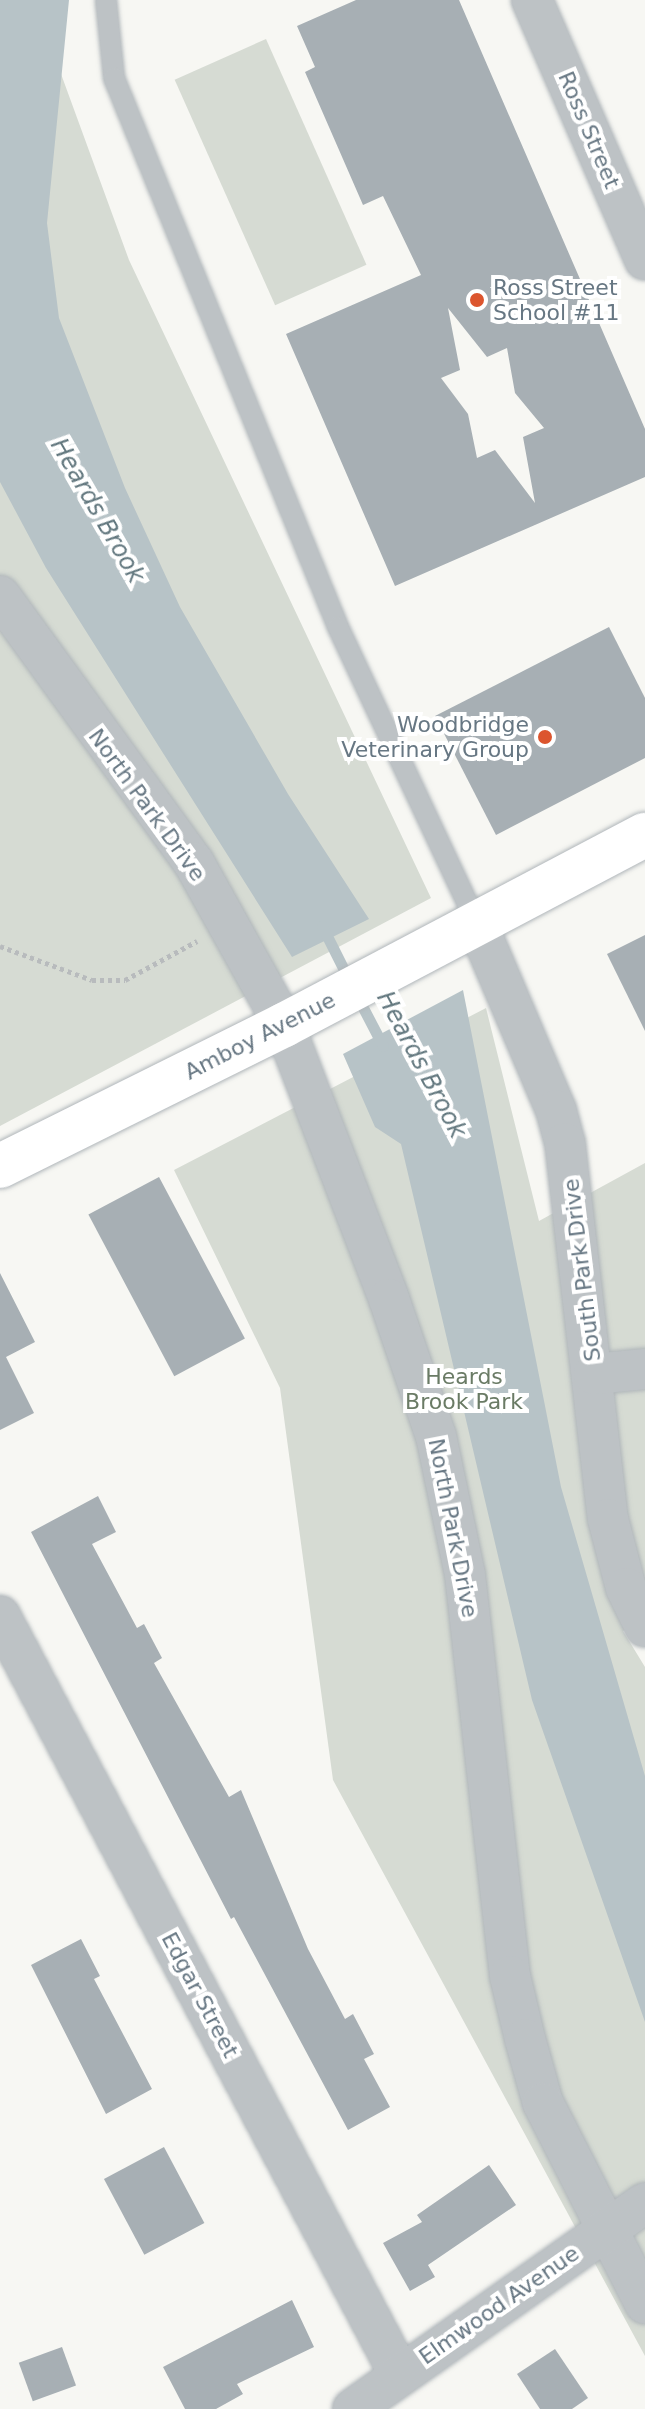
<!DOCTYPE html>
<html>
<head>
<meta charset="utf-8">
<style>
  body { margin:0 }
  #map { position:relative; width:645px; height:2409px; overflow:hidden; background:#f7f7f3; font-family:"DejaVu Sans",sans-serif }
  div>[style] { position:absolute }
  .green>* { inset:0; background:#d6dbd3; transform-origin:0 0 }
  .water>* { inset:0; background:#b7c3c7 }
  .stream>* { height:11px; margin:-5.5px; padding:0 5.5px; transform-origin:5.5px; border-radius:5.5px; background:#b7c3c7 }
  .building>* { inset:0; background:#a7afb4; transform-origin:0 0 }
  .path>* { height:5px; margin-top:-2.5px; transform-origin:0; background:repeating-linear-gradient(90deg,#b8bbbd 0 4px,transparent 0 8px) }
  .roads { filter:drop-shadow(0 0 2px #b0b6ba) drop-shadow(0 0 2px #b0b6ba) }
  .service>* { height:20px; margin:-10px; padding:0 10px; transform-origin:10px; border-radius:10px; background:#bdc2c5 }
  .minor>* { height:40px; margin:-20px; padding:0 20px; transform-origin:20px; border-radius:20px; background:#bdc2c5 }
  .secondary>* { height:44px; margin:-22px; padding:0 22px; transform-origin:22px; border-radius:22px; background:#fff }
  .dots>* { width:22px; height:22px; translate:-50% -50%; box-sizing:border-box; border:4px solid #fff; border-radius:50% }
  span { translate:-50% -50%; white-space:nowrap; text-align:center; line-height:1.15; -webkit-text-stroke:8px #fff; paint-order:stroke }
  .street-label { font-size:22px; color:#677783 }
  .poi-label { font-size:22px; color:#677783 }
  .left { translate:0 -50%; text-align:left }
  .right { translate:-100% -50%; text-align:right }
  .park-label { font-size:22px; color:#6a7b65 }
  .water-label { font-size:24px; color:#63787f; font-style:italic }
</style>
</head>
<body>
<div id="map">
  <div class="green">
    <div style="clip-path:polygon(0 0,34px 0,129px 260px,431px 898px,0 1126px)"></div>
    <div style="left:266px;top:39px;width:247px;height:100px;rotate:66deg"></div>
    <div style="clip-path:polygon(486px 1008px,539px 1221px,645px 1163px,645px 1619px,623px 1631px,645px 1667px,645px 2356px,333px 1780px,280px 1388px,174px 1170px)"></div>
  </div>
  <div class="water">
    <div style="clip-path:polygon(0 0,69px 0,47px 223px,59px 318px,125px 488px,180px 607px,288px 794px,369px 919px,292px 957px,46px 568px,0 482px)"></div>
    <div style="clip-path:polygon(463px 990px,561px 1487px,645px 1776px,645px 2022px,532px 1700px,401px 1144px,375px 1127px,343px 1054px)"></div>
  </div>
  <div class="stream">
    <div style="left:322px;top:926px;width:63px;rotate:63.4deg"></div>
    <div style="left:358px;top:998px;width:54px;rotate:62.5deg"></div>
  </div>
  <div class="building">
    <div style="clip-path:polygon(evenodd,356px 0,459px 0,645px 429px,645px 477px,395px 586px,286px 334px,421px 275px,383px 196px,363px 205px,305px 72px,315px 67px,297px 26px,356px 0,448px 308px,487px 357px,507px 348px,515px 393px,544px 428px,523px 437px,535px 503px,495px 450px,477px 458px,468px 414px,441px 378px,460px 370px,448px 308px)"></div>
    <div style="clip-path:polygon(609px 627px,645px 698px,645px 758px,496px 835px,435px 716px)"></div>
    <div style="clip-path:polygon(645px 935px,645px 1031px,607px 954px)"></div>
    <div style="left:159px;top:1177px;width:183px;height:80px;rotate:62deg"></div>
    <div style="clip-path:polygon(0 1273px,35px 1342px,6px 1357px,34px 1413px,0 1430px)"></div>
    <div style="clip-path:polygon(98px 1496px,116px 1532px,92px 1544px,137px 1628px,144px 1624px,162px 1658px,154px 1663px,229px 1797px,241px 1790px,308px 1949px,345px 2019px,353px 2014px,374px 2054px,364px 2059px,390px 2107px,348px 2130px,234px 1917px,231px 1919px,31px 1532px)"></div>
    <div style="clip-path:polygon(81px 1939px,100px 1976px,94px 1979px,152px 2089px,106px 2114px,31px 1965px)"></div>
    <div style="left:164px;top:2147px;width:86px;height:68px;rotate:62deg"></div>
    <div style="clip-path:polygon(489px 2165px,516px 2205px,428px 2265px,435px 2277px,410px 2291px,383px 2243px,422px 2222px,417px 2215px)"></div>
    <div style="clip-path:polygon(292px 2300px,314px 2347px,237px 2384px,243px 2394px,216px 2409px,185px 2409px,163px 2367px)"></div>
    <div style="left:62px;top:2347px;width:41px;height:46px;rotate:70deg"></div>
    <div style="clip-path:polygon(555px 2349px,588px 2398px,572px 2409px,540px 2409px,517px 2374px)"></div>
  </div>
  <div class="path">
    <div style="left:0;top:946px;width:98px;rotate:20.3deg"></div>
    <div style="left:92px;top:980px;width:33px"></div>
    <div style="left:125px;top:980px;width:82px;rotate:-28.4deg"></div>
  </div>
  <div class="roads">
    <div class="service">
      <div style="left:106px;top:0;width:78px;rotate:84.1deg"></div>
      <div style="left:114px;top:78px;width:593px;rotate:67.8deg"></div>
      <div style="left:338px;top:627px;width:328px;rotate:64.9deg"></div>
    </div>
    <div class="minor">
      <div style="left:532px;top:0;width:283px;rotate:66.5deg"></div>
      <div style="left:0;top:596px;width:330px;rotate:54deg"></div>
      <div style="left:194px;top:863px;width:185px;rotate:60.9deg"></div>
      <div style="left:284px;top:1025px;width:293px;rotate:69deg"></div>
      <div style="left:389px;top:1299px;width:145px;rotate:71.1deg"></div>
      <div style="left:436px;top:1436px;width:142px;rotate:78.2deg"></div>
      <div style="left:465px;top:1575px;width:404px;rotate:83.6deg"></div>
      <div style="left:510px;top:1976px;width:65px;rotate:76.6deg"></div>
      <div style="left:525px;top:2039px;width:66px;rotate:74.3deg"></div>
      <div style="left:543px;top:2103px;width:225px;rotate:63deg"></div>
      <div style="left:477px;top:924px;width:202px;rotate:67deg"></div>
      <div style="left:556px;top:1110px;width:34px;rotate:75deg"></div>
      <div style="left:565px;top:1143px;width:378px;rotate:83.5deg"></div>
      <div style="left:608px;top:1519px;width:71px;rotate:75.4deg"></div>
      <div style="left:626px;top:1588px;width:43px;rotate:64deg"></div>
      <div style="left:594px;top:1374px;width:51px;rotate:-5.6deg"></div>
      <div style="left:0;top:1616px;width:858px;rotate:62.21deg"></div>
      <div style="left:353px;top:2409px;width:357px;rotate:-35.2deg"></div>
    </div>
    <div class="secondary">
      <div style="left:0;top:1166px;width:317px;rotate:-26.4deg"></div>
      <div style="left:284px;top:1025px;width:408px;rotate:-27.8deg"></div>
    </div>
  </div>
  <div class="dots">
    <div style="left:477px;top:300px;background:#dc552e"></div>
    <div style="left:545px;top:737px;background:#dc552e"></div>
  </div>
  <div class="street-label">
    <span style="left:589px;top:130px;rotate:67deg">Ross Street</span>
    <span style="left:147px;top:805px;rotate:54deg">North Park Drive</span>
    <span style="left:260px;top:1036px;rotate:-27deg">Amboy Avenue</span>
    <span style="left:582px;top:1270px;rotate:-97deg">South Park Drive</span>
    <span style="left:453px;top:1528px;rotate:79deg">North Park Drive</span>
    <span style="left:200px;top:1995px;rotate:62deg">Edgar Street</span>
    <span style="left:499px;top:2305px;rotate:-35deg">Elmwood Avenue</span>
  </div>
  <div class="poi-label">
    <span class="left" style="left:493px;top:300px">Ross Street<br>School #11</span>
    <span class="right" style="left:529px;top:737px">Woodbridge<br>Veterinary Group</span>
  </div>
  <div class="park-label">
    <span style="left:464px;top:1389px">Heards<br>Brook Park</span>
  </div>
  <div class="water-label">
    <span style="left:97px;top:511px;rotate:60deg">Heards Brook</span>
    <span style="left:421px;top:1065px;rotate:62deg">Heards Brook</span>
  </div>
</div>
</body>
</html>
